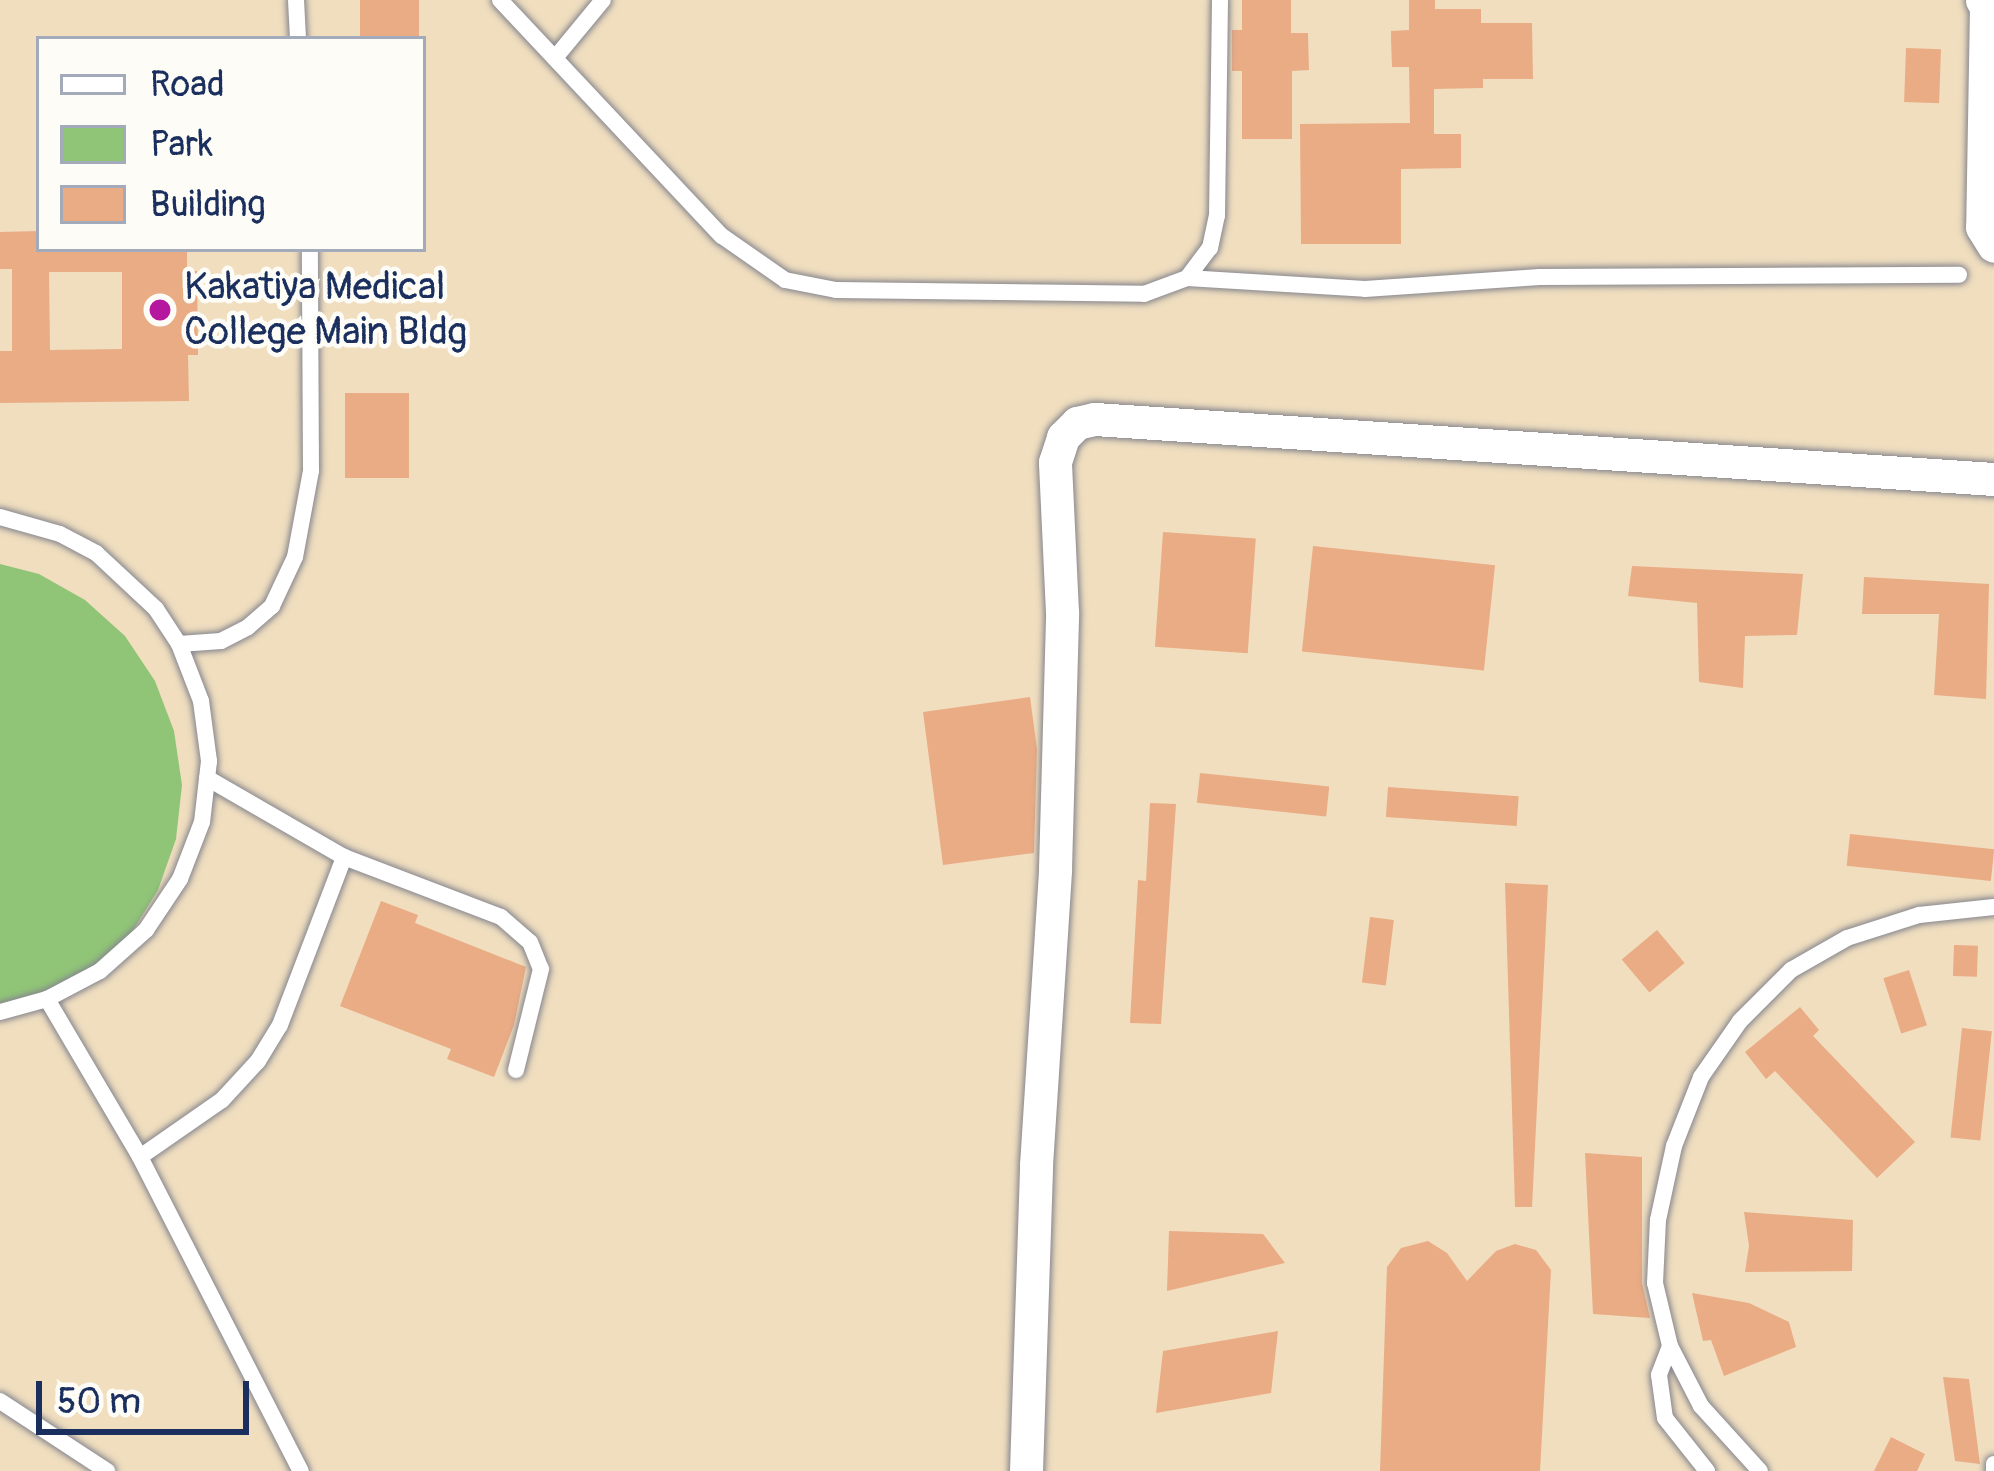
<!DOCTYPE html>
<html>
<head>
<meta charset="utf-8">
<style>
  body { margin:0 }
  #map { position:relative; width:1994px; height:1471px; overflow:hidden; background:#f0debf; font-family:Pangolin,sans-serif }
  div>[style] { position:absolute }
  .green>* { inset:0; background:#90c577 }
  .building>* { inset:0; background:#eaac85; transform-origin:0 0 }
  .roads { filter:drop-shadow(0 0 3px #86868e) drop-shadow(0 0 3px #86868e) }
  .lane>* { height:16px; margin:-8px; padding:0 8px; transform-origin:8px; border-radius:8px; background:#fff }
  .street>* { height:33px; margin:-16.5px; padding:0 16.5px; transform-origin:16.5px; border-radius:16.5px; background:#fff }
  .dots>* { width:33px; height:33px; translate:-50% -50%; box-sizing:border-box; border:6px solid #fdfcf7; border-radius:50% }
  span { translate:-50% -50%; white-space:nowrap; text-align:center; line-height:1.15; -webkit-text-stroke:9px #fdfcf7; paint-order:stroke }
  .poi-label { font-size:39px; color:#1b2f5e }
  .left { translate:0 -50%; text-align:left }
  .legend { position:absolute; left:36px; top:36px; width:390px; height:216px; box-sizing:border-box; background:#fdfcf7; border:3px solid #a3aaba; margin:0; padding:15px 21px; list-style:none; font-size:36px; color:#1b2f5e }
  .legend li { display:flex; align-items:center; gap:24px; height:60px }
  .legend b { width:60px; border:3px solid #a3aaba }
  .scale { position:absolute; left:36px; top:1381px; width:213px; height:54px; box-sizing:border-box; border:6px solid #1b2f5e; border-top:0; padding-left:15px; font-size:36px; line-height:42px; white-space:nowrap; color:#1b2f5e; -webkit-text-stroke:9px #fdfcf7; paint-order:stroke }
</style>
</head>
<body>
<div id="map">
  <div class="green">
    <div style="clip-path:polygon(0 564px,39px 574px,85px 600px,125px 636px,155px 681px,174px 731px,182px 785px,176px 839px,158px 890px,130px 935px,91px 973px,0 1016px)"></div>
  </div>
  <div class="building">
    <div style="left:360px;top:0;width:59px;height:39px"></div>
    <div style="clip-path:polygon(1242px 0,1291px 0,1291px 33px,1308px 33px,1309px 70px,1292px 71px,1292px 139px,1242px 139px,1242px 71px,1232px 71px,1232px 30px,1242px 30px)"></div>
    <div style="clip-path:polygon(1409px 0,1435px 0,1435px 9px,1481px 9px,1481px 23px,1532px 23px,1533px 79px,1483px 79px,1483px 88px,1434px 89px,1434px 134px,1461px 134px,1461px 168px,1401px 169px,1401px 244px,1301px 244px,1300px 124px,1410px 123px,1409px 67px,1392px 67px,1391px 39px,1391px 31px,1409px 30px)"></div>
    <div style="left:1906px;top:48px;width:35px;height:54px;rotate:2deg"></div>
    <div style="clip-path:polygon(evenodd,39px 231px,39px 249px,187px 249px,187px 271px,197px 271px,198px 355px,188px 355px,189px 401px,0 403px,0 351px,12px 351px,12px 269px,0 269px,0 232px,39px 231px,49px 272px,122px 272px,122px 349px,50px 350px,49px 272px)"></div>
    <div style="left:345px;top:393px;width:64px;height:85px"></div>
    <div style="left:1163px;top:532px;width:93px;height:115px;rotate:4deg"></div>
    <div style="left:1313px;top:546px;width:183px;height:106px;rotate:6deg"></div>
    <div style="clip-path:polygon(1632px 566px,1803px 574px,1797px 635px,1745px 636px,1743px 688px,1699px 682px,1697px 603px,1628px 596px)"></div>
    <div style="clip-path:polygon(1864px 577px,1989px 584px,1986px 699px,1934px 695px,1939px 614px,1862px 614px)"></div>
    <div style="clip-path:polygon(1030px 697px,1037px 749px,1034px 853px,943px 865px,923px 712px)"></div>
    <div style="left:1200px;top:773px;width:130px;height:30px;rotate:6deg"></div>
    <div style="left:1388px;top:787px;width:131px;height:30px;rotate:4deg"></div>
    <div style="clip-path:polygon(1150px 803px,1176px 804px,1161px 1024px,1130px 1023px,1138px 880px,1146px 881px)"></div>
    <div style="left:1850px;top:834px;width:145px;height:32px;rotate:6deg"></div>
    <div style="clip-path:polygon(1505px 883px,1548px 885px,1532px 1207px,1515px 1207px)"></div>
    <div style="clip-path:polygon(381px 901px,418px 915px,415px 923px,526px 967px,514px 1025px,494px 1077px,447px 1059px,451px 1049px,340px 1006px)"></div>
    <div style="left:1370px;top:917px;width:24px;height:66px;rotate:7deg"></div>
    <div style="left:1657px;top:930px;width:43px;height:46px;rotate:50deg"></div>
    <div style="left:1954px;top:945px;width:24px;height:31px;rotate:2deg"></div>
    <div style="left:1909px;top:970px;width:58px;height:27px;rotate:72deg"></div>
    <div style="clip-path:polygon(1800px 1007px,1819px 1030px,1813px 1036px,1915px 1142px,1877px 1178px,1775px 1071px,1766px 1079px,1745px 1052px)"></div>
    <div style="left:1962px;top:1028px;width:30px;height:110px;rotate:6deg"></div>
    <div style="clip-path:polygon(1585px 1153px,1642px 1157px,1642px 1283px,1650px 1318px,1593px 1314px)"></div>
    <div style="clip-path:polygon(1744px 1212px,1853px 1220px,1852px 1271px,1745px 1272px,1749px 1246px)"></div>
    <div style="clip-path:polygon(1169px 1231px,1263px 1234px,1285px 1263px,1167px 1291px)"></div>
    <div style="clip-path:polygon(1428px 1241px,1447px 1253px,1467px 1281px,1496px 1251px,1515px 1244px,1536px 1250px,1551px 1270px,1540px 1471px,1380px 1471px,1387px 1267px,1401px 1248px)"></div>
    <div style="clip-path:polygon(1692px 1293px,1749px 1303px,1789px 1322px,1796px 1347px,1724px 1376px,1711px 1340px,1703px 1341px)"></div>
    <div style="clip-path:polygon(1278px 1331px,1271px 1393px,1156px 1413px,1163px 1351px)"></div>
    <div style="clip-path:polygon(1943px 1377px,1969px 1379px,1980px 1464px,1955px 1461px)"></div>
    <div style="clip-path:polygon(1891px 1437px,1925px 1454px,1917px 1471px,1874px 1471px)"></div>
  </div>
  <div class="roads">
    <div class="lane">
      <div style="left:296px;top:0;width:39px;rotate:87deg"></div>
      <div style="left:500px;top:0;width:324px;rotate:46.8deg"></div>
      <div style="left:722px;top:236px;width:77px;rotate:34.9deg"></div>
      <div style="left:785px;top:280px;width:52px;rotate:11.1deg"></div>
      <div style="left:836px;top:290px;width:308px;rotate:0.7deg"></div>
      <div style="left:1144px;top:294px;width:46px;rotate:-20.4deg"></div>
      <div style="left:1187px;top:278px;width:38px;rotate:-53deg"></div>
      <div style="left:1210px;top:248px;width:33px;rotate:-78deg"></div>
      <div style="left:1217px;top:216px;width:216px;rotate:-89.2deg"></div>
      <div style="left:555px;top:58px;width:75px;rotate:-50.4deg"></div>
      <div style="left:1187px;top:278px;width:178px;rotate:3.5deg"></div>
      <div style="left:1365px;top:289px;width:175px;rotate:-3.9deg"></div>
      <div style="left:1540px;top:277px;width:419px;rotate:-0.3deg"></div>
      <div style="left:0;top:517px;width:62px;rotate:15.8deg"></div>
      <div style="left:60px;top:534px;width:41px;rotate:27.8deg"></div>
      <div style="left:96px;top:553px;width:82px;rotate:43deg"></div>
      <div style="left:156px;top:609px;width:42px;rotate:56.7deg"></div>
      <div style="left:179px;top:644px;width:61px;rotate:68.9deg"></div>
      <div style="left:201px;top:701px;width:61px;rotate:82.4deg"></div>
      <div style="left:209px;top:761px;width:61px;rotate:96.5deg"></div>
      <div style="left:202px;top:822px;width:61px;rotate:111.1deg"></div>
      <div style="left:180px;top:879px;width:61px;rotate:123.7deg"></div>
      <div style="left:146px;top:930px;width:62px;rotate:138.3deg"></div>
      <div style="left:100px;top:971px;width:60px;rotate:152.2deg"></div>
      <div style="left:47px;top:999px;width:49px;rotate:164.5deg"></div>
      <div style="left:179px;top:644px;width:42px;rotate:-4.1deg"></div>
      <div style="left:221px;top:641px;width:30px;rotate:-27deg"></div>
      <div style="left:248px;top:627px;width:32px;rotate:-41deg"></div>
      <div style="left:272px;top:606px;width:54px;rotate:-64.9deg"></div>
      <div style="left:295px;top:557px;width:87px;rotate:-79.5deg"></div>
      <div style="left:311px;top:471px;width:222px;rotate:-90.3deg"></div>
      <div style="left:207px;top:778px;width:158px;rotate:30deg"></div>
      <div style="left:344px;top:857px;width:168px;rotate:20.9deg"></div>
      <div style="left:501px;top:917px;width:38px;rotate:41deg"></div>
      <div style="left:530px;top:942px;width:29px;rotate:68deg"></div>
      <div style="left:541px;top:969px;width:104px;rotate:103.9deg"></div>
      <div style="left:47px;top:999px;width:183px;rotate:59.5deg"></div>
      <div style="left:140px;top:1157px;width:353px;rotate:62.9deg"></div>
      <div style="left:140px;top:1157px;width:100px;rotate:-34.8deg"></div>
      <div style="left:222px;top:1100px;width:53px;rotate:-47.3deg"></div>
      <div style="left:258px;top:1061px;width:42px;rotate:-58.6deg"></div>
      <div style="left:280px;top:1025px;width:180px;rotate:-69.1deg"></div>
      <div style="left:1670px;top:1346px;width:31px;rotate:111deg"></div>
      <div style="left:1659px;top:1375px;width:43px;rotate:82.1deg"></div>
      <div style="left:1665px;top:1418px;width:68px;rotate:51.6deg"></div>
      <div style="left:0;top:1401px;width:128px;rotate:33.2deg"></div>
      <div style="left:1760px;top:1471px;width:88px;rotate:-132.2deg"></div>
      <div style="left:1701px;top:1406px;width:68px;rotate:-117.3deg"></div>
      <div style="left:1670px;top:1346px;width:65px;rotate:-103.4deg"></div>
      <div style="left:1655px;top:1283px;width:63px;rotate:-87.3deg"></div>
      <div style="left:1658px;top:1220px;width:76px;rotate:-77.8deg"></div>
      <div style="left:1674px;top:1146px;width:74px;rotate:-68.6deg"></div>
      <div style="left:1701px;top:1077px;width:68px;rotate:-55.1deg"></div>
      <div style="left:1740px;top:1021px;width:72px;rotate:-45deg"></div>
      <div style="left:1791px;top:970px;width:64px;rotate:-29.7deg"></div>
      <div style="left:1847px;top:938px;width:76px;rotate:-17.7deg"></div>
      <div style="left:1919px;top:915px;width:75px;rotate:-6.1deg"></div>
      <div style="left:1994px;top:1471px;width:7px;rotate:-90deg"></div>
    </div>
    <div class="street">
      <div style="left:1982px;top:0;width:8px;rotate:60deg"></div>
      <div style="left:1986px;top:7px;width:220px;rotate:91deg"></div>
      <div style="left:1982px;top:227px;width:22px;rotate:58deg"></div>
      <div style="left:1026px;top:1471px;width:306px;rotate:-88.1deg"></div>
      <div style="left:1036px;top:1165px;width:297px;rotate:-86.3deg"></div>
      <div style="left:1055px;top:869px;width:257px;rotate:-88.4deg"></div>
      <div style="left:1062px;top:612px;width:150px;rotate:-92.7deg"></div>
      <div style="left:1055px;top:462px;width:26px;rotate:-72deg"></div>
      <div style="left:1063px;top:437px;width:20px;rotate:-45deg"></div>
      <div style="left:1077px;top:423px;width:18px;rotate:-13deg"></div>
      <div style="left:1095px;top:419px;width:901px;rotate:3.82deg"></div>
    </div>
  </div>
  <div class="dots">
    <div style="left:160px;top:310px;background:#b5179e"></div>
  </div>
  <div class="poi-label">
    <span class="left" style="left:184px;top:310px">Kakatiya Medical<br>College Main Bldg</span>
  </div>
  <ul class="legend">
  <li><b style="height:15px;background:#fff"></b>Road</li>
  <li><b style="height:33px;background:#90c577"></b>Park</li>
  <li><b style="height:33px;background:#eaac85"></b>Building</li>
  </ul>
  <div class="scale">50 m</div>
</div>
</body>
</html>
